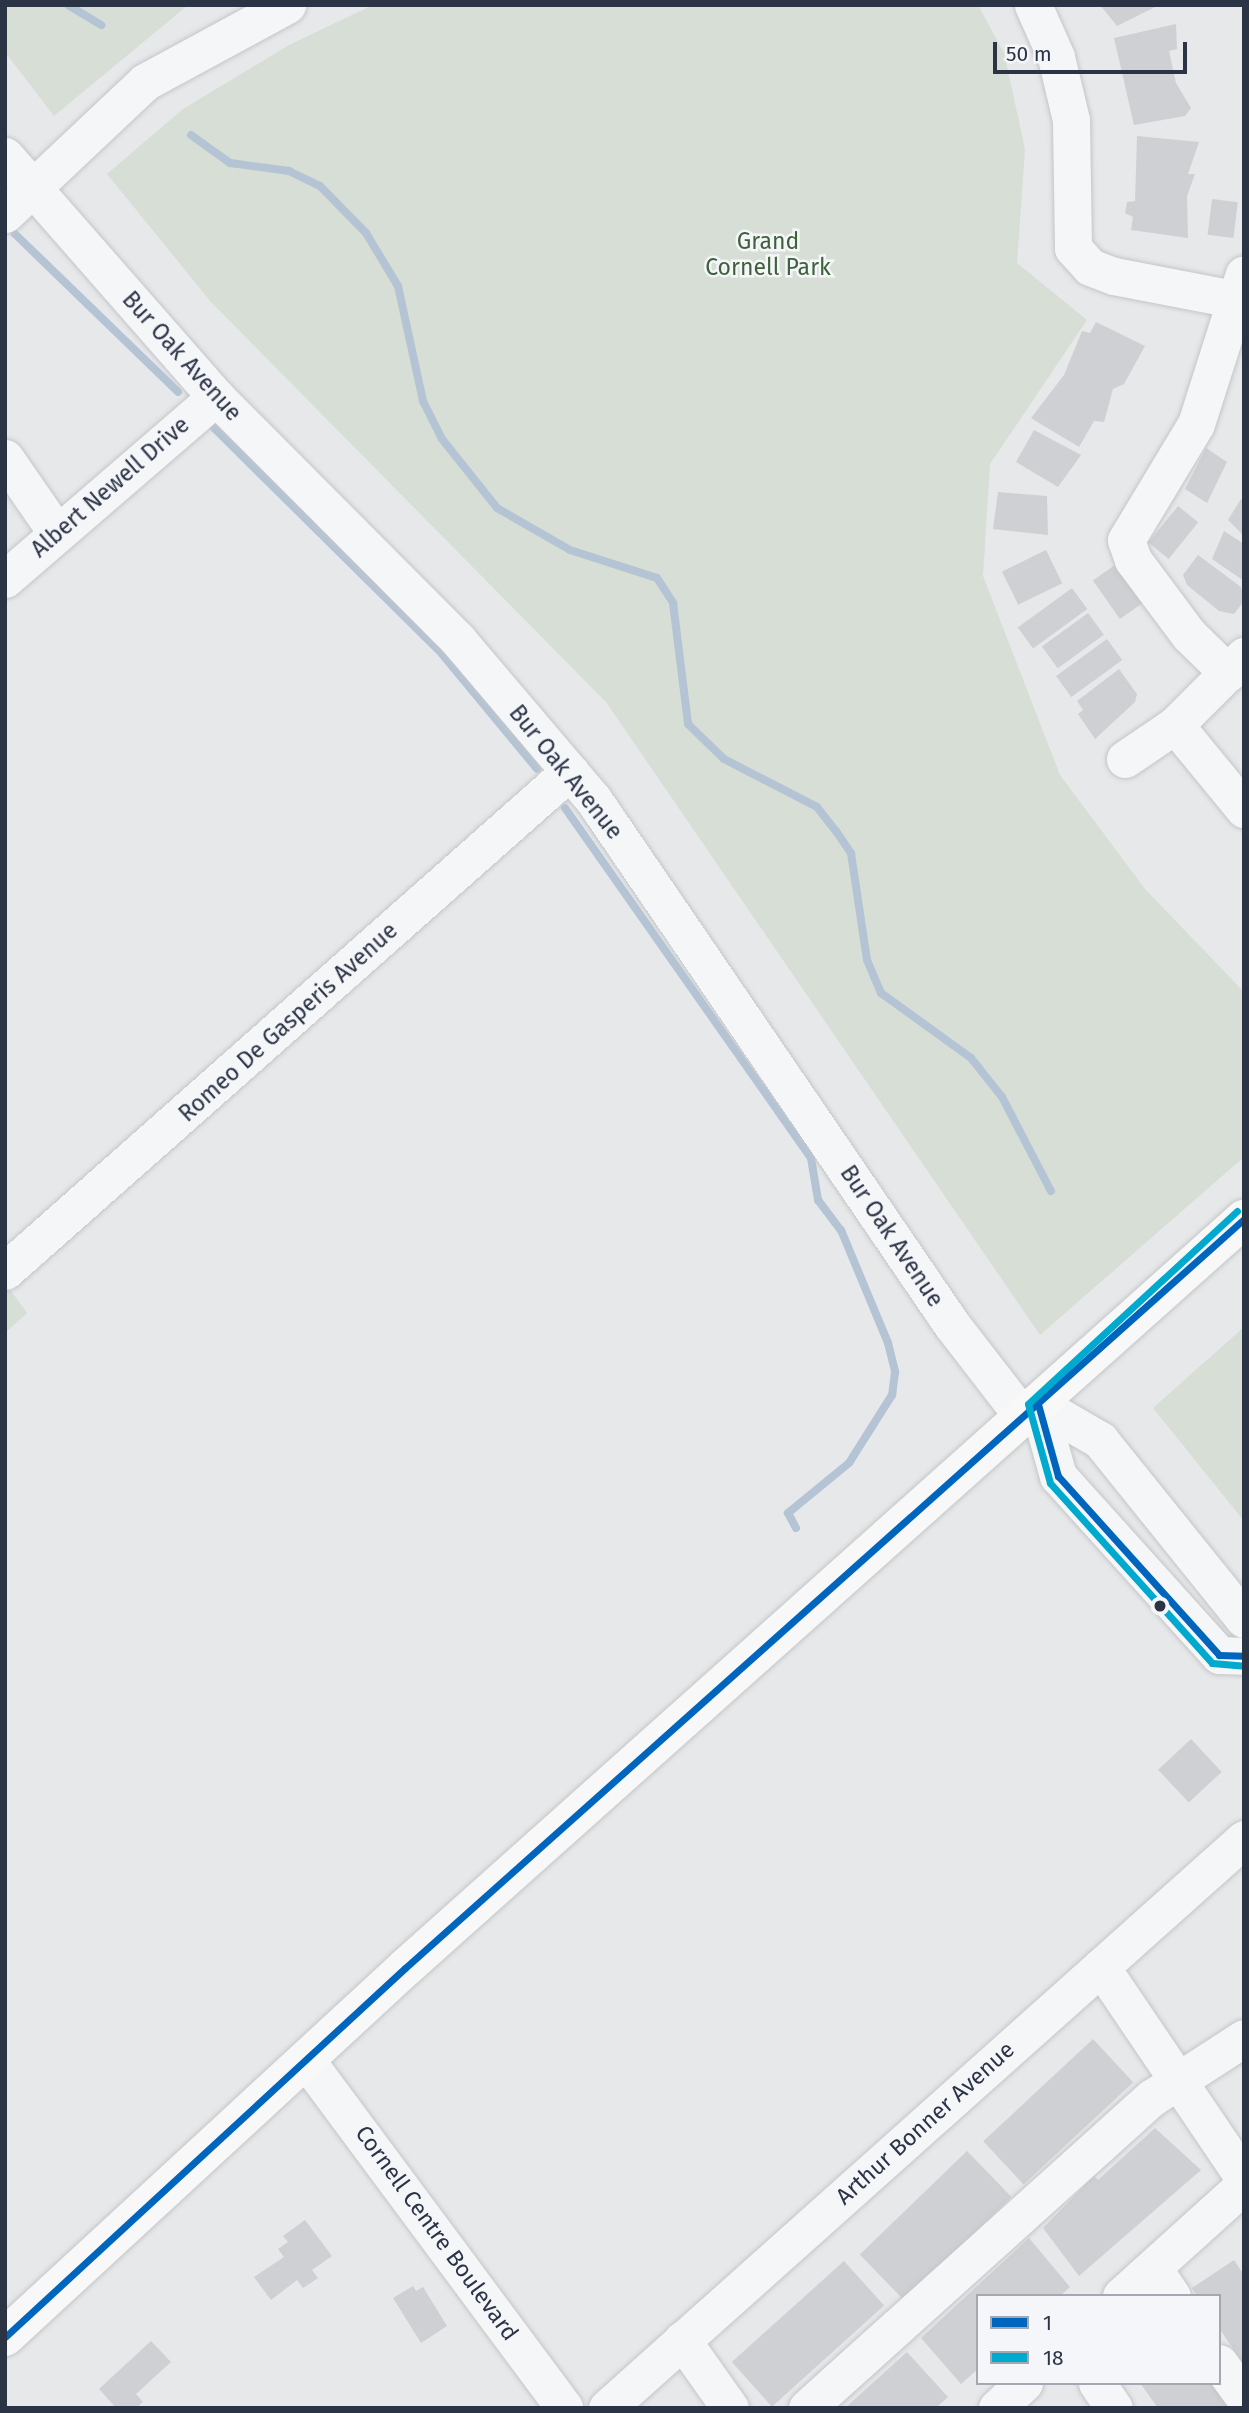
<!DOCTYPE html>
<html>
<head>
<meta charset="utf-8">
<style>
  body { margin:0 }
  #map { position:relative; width:1249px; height:2413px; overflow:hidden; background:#e6e8ea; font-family:"Fira Sans",sans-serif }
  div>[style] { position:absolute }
  .green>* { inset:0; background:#d6ded6 }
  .stream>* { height:8px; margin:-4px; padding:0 4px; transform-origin:4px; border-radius:4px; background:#b4c4d5 }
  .building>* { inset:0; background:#ced0d3; transform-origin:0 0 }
  .roads { filter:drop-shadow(0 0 2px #c4c6c8) drop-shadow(0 0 2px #c4c6c8) }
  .minor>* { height:37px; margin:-18.5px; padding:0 18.5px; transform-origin:18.5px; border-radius:18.5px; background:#f5f6f7 }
  .major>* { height:38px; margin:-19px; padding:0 19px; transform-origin:19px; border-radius:19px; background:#f8f8f8 }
  .bus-1>* { height:7px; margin:-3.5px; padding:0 3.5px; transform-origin:3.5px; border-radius:3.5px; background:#0065bd }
  .bus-2>* { height:7px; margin:-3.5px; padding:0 3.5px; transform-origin:3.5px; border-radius:3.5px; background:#00a9ce }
  .dots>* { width:19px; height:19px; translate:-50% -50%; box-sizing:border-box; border:4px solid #f4f6f9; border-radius:50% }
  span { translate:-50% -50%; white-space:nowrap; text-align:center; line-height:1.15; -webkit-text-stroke:5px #f4f6f9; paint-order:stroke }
  .park-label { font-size:23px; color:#3f6138 }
  .street-label { font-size:23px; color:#2b3445 }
  .frame { position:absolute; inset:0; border:7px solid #2b3445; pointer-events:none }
  .legend { position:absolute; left:976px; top:2294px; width:245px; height:91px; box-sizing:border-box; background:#f4f6f9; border:2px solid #a4a8b1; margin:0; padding:9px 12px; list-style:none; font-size:21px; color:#2b3445 }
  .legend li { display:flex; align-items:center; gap:14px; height:35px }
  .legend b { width:35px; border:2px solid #a4a8b1 }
  .scale { position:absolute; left:993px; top:42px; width:194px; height:32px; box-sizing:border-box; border:4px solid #2b3445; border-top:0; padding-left:9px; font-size:21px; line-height:24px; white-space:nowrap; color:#2b3445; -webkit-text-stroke:5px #f4f6f9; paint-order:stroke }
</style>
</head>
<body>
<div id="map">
  <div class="green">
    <div style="clip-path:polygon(5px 5px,188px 5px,54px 116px,5px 52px)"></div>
    <div style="clip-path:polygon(373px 5px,978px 5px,1004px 53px,1025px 149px,1017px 263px,1087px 320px,990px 464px,983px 576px,1060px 775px,1145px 889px,1244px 992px,1244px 1157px,1040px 1335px,606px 702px,211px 302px,107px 174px,183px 109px,289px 45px)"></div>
    <div style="clip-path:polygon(5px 1283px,27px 1313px,5px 1333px)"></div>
    <div style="clip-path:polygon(1244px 1327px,1244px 1521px,1153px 1408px)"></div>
  </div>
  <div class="stream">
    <div style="left:68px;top:5px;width:39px;rotate:31deg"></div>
    <div style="left:191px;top:135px;width:48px;rotate:35.7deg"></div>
    <div style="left:230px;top:163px;width:60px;rotate:7.7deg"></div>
    <div style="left:289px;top:171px;width:34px;rotate:26deg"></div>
    <div style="left:320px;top:186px;width:66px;rotate:45.6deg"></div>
    <div style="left:366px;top:233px;width:62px;rotate:58.9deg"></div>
    <div style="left:398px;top:286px;width:118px;rotate:77.7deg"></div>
    <div style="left:423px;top:401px;width:42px;rotate:63.4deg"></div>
    <div style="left:442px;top:439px;width:88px;rotate:51.4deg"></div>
    <div style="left:497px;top:508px;width:84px;rotate:29.9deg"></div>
    <div style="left:570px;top:550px;width:91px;rotate:17.8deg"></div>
    <div style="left:657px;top:578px;width:30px;rotate:57deg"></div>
    <div style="left:673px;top:603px;width:122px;rotate:82.9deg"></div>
    <div style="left:688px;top:724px;width:50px;rotate:44.2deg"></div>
    <div style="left:724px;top:759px;width:105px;rotate:27.3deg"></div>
    <div style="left:817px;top:807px;width:31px;rotate:52deg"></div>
    <div style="left:836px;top:831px;width:27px;rotate:56deg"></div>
    <div style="left:851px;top:853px;width:108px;rotate:81.5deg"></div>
    <div style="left:867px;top:960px;width:36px;rotate:67deg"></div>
    <div style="left:881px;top:993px;width:111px;rotate:35.8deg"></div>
    <div style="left:971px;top:1058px;width:50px;rotate:51.5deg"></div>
    <div style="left:1002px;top:1097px;width:106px;rotate:62.5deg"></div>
    <div style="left:15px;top:234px;width:227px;rotate:44.1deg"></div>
    <div style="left:213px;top:427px;width:322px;rotate:44.7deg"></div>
    <div style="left:442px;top:654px;width:149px;rotate:50.4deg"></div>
    <div style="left:565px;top:808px;width:428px;rotate:54.9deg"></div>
    <div style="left:811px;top:1158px;width:43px;rotate:80.5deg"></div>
    <div style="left:818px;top:1200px;width:38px;rotate:53deg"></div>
    <div style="left:841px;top:1230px;width:122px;rotate:67.4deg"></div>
    <div style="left:888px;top:1343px;width:30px;rotate:76deg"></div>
    <div style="left:895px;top:1372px;width:23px;rotate:97deg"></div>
    <div style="left:892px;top:1395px;width:80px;rotate:122.3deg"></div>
    <div style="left:849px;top:1463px;width:79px;rotate:140.7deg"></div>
    <div style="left:788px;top:1513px;width:17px;rotate:62deg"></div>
  </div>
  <div class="building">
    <div style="clip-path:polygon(1100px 5px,1159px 5px,1117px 26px)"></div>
    <div style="clip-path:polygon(1176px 24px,1177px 49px,1169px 51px,1176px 83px,1191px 108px,1185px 116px,1134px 125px,1114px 38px)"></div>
    <div style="clip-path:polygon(1137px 136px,1199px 142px,1188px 174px,1195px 174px,1187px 196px,1188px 238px,1131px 230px,1133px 217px,1125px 213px,1127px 202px,1135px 201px)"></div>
    <div style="left:1212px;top:199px;width:26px;height:36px;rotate:7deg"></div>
    <div style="clip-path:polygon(1096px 322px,1145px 346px,1124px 384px,1113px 389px,1104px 422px,1094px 421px,1079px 447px,1031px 418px,1064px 375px,1082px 331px,1090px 333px)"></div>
    <div style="clip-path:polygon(1034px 430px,1081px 455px,1058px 487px,1016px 462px)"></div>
    <div style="clip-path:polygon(1206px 448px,1227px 462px,1207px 503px,1185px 489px)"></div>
    <div style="clip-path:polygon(998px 492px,1047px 496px,1048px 535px,993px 529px)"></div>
    <div style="clip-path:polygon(1241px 499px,1244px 501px,1244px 536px,1228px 520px)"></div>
    <div style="left:1178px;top:506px;width:26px;height:47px;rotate:39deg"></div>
    <div style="clip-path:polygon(1224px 531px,1244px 544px,1244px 581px,1212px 559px)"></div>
    <div style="left:1046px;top:550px;width:37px;height:49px;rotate:64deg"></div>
    <div style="clip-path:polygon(1198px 555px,1241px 587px,1244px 601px,1234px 614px,1219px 611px,1187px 585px,1183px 575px)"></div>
    <div style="left:1115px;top:565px;width:47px;height:27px;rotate:55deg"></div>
    <div style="left:1072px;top:588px;width:26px;height:67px;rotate:54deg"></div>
    <div style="left:1088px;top:613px;width:27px;height:57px;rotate:54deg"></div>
    <div style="left:1107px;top:639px;width:26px;height:63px;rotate:54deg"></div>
    <div style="clip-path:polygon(1119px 669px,1137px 694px,1135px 702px,1095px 739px,1078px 714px,1083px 710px,1077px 701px)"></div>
    <div style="left:1191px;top:1739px;width:45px;height:45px;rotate:47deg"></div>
    <div style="left:1093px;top:2039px;width:59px;height:150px;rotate:47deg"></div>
    <div style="clip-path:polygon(1155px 2128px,1201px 2170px,1079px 2276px,1043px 2228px,1094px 2176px,1098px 2180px)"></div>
    <div style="left:967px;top:2151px;width:64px;height:149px;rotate:46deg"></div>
    <div style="clip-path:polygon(305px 2220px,332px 2256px,312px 2270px,318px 2278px,303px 2288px,297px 2280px,271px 2300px,254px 2277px,284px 2257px,278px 2249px,288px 2242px,283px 2236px)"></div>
    <div style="clip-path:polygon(1029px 2238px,1070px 2287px,1060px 2296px,978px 2296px,978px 2369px,961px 2384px,921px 2338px)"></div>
    <div style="clip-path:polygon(1234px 2260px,1244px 2275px,1244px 2365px,1219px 2328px,1219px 2296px,1197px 2296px,1192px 2288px)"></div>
    <div style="left:844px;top:2261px;width:60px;height:151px;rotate:48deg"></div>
    <div style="clip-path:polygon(413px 2286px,416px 2291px,423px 2287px,447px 2326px,421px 2343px,393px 2298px)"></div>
    <div style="clip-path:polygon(151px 2341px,171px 2362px,136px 2394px,143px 2402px,136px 2408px,116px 2408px,99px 2389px)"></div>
    <div style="clip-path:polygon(907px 2352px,948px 2397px,936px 2408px,845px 2408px)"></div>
    <div style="clip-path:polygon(1140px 2383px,1211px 2383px,1228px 2408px,1158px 2408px)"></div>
  </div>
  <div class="roads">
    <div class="minor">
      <div style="left:1033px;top:5px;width:57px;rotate:66.1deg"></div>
      <div style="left:1056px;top:57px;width:65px;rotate:76.6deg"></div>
      <div style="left:1071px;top:120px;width:128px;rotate:89.1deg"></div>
      <div style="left:1073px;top:248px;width:25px;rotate:48deg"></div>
      <div style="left:1090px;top:267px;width:26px;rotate:21deg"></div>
      <div style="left:1114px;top:276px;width:132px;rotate:10.9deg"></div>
      <div style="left:5px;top:156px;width:320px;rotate:48.8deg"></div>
      <div style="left:216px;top:397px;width:343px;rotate:45.1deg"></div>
      <div style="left:458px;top:640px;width:209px;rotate:49.7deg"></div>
      <div style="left:593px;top:799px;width:637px;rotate:55.69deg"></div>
      <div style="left:952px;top:1325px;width:118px;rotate:52.3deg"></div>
      <div style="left:5px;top:214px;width:192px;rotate:-43.3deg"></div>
      <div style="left:145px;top:82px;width:162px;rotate:-28.5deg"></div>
      <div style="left:5px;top:458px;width:90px;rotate:55.4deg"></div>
      <div style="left:5px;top:579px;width:279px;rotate:-40.8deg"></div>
      <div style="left:1228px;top:673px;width:54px;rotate:-135.7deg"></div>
      <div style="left:1189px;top:635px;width:94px;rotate:-126.7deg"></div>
      <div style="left:1133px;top:560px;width:21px;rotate:-109deg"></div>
      <div style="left:1126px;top:540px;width:135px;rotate:-58.9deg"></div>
      <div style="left:1196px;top:424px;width:157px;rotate:-72.3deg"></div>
      <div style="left:1175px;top:725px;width:109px;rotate:50.6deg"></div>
      <div style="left:1125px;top:759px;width:60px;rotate:-34.2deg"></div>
      <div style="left:1175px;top:725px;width:98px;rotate:-45deg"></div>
      <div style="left:5px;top:1271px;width:754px;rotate:-41.51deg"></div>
      <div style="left:1038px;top:1404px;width:75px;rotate:74.5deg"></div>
      <div style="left:1058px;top:1476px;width:241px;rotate:48deg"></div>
      <div style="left:1219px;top:1655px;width:25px;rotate:2deg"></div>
      <div style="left:1038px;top:1404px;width:72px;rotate:30.1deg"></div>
      <div style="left:1100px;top:1440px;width:230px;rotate:51.2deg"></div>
      <div style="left:1101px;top:1967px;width:255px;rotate:55.9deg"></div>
      <div style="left:306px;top:2060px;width:433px;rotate:53.4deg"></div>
      <div style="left:1153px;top:2268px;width:34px;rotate:56deg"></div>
      <div style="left:1121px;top:2296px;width:166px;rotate:-42.1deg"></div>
      <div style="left:682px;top:2340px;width:83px;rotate:54.8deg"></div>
      <div style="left:1219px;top:2363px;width:42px;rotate:53.7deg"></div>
      <div style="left:1097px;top:2383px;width:30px;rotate:56deg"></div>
      <div style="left:607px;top:2408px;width:854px;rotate:-41.77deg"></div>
      <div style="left:807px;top:2408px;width:465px;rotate:-42deg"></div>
      <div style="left:1153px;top:2097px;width:108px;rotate:-33deg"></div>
      <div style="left:997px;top:2408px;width:37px;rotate:-43deg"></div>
    </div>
    <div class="major">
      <div style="left:5px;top:2337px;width:544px;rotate:-42.69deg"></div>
      <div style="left:405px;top:1968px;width:1125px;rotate:-41.76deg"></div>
    </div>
  </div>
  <div class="bus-1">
    <div style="left:1038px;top:1404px;width:75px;rotate:74.5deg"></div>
    <div style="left:1058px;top:1476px;width:241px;rotate:48deg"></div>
    <div style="left:1219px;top:1655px;width:25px;rotate:2deg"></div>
    <div style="left:5px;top:2337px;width:544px;rotate:-42.69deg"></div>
    <div style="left:405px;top:1968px;width:1125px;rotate:-41.76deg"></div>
  </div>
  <div class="bus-2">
    <div style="left:1237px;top:1211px;width:284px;rotate:137.3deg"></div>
    <div style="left:1028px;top:1404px;width:82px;rotate:74.4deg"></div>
    <div style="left:1050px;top:1483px;width:242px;rotate:48deg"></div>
    <div style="left:1212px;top:1663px;width:32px;rotate:5deg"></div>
  </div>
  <div class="dots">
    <div style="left:1160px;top:1606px;background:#2b3445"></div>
  </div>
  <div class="park-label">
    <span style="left:768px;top:254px">Grand<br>Cornell Park</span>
  </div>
  <div class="street-label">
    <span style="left:182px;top:356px;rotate:48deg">Bur Oak Avenue</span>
    <span style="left:110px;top:487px;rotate:-41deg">Albert Newell Drive</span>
    <span style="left:566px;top:772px;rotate:51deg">Bur Oak Avenue</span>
    <span style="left:288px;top:1022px;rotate:-42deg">Romeo De Gasperis Avenue</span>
    <span style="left:892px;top:1236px;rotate:56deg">Bur Oak Avenue</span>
    <span style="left:925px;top:2123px;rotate:-42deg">Arthur Bonner Avenue</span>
    <span style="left:437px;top:2233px;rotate:54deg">Cornell Centre Boulevard</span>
  </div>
  <div class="frame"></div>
  <ul class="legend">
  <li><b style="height:9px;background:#0065bd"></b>1</li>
  <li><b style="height:9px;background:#00a9ce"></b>18</li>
  </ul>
  <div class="scale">50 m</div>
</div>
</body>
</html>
